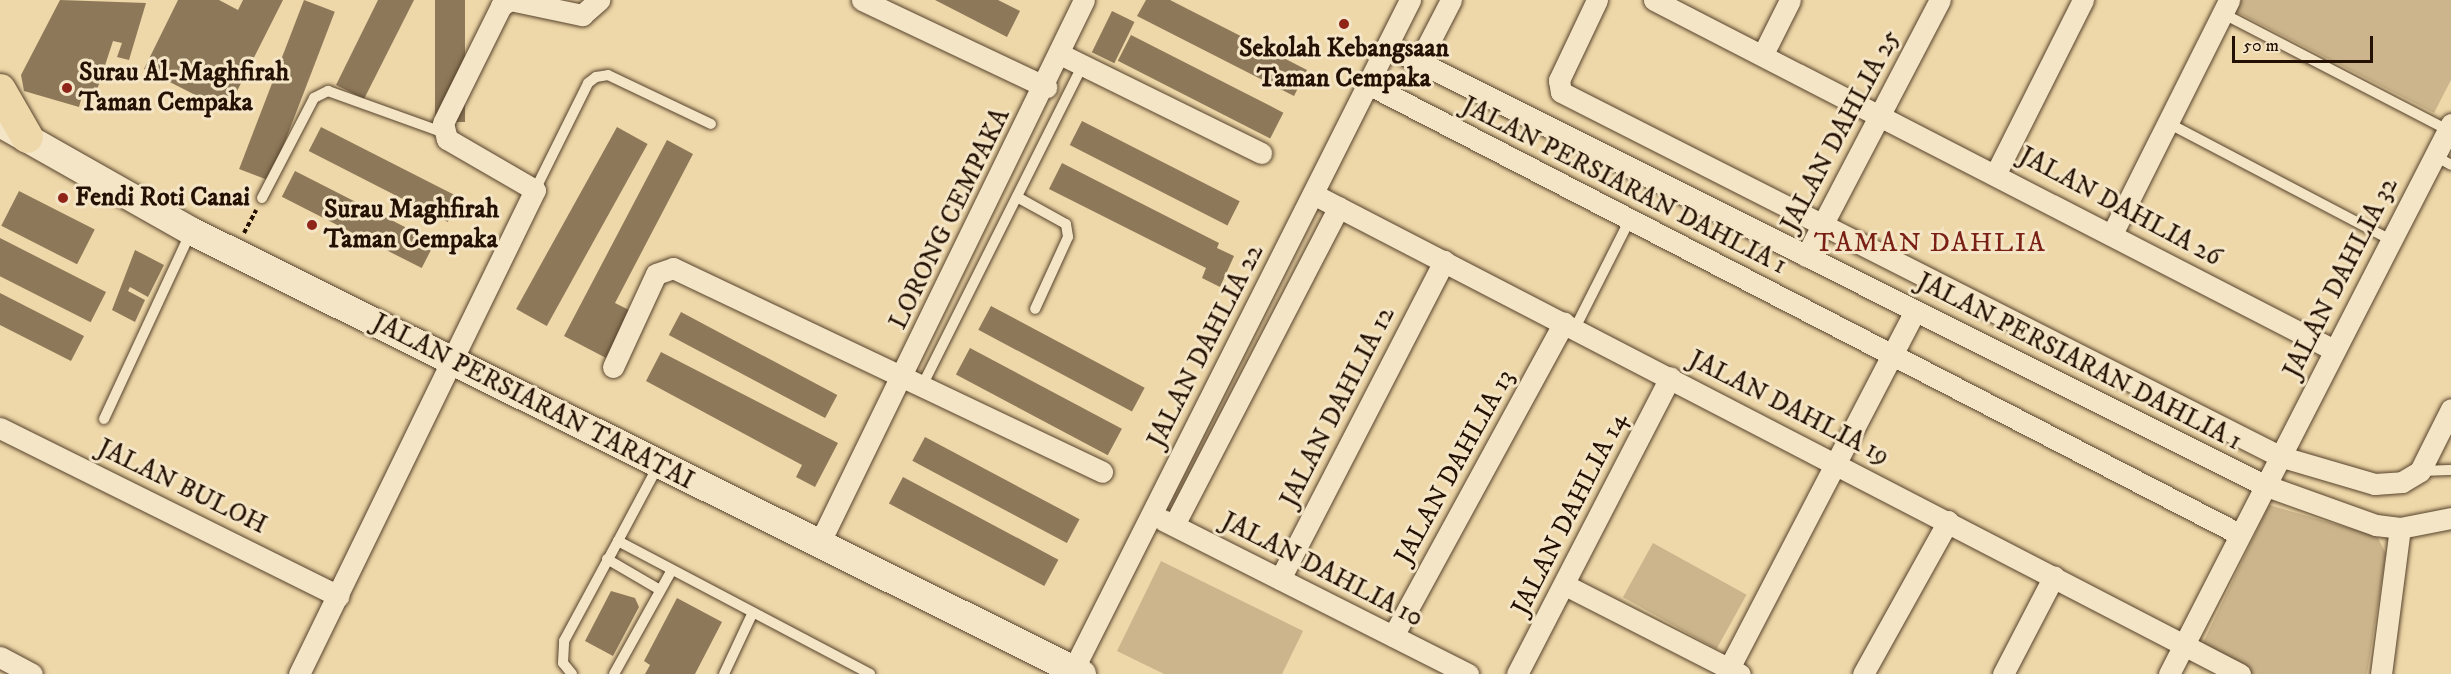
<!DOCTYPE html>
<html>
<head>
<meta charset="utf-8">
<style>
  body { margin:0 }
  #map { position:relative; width:2451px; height:674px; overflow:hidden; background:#eed7a8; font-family:"IM FELL DW Pica",serif }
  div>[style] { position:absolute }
  .green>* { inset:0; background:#ccb58c; transform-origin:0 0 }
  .building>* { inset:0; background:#8d7859; transform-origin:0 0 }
  .path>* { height:4px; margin-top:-2px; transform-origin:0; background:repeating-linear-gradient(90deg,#241103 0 4.5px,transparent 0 7.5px) }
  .roads { filter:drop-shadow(0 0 2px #56422c) drop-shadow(0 0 2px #56422c) }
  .lane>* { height:10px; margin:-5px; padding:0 5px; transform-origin:5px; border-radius:5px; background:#f4e5c6 }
  .street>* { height:21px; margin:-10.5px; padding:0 10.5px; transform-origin:10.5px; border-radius:10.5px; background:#f4e5c6 }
  .secondary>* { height:28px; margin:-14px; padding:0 14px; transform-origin:14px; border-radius:14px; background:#f4e5c6 }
  .primary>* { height:32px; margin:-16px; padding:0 16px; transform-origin:16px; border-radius:16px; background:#eed7a8 }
  .dots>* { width:16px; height:16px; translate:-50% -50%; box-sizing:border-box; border:3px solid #f4e5c6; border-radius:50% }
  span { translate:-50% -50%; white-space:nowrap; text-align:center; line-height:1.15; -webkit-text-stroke:6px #f4e5c6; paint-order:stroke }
  .poi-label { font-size:26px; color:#241103; font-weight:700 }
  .left { translate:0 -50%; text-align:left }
  .street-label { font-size:26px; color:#241103 }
  .neighbourhood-label { font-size:27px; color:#7a1f14; letter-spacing:1.5px }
  .scale { position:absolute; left:2232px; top:36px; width:141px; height:27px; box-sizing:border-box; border:3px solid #241103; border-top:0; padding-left:8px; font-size:18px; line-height:21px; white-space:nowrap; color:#241103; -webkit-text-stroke:4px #f4e5c6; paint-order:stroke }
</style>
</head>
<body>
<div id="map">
  <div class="green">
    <div style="clip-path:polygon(2240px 0,2451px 0,2451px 80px,2434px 113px,2235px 11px)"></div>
    <div style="clip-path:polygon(2269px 505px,2377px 536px,2386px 554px,2367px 674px,2253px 674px,2201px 647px)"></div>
    <div style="left:1653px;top:543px;width:107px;height:62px;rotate:29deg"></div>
    <div style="clip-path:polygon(1161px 561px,1303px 631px,1282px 674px,1164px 674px,1117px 651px)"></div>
  </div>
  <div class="building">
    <div style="clip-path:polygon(60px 0,146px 3px,129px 60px,117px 57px,122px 43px,113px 41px,94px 99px,82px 96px,79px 107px,24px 91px,21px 75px)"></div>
    <div style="clip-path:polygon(178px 0,219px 0,238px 10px,243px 0,283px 0,227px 111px,144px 69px)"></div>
    <div style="left:304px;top:0;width:33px;height:181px;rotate:21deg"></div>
    <div style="clip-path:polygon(378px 0,414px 0,364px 99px,336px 85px)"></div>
    <div style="left:435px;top:0;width:30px;height:122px"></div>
    <div style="clip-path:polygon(935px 0,998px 0,1020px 11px,1007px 37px)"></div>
    <div style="clip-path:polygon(1146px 0,1170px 0,1307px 70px,1294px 96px,1137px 16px)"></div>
    <div style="left:1112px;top:11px;width:25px;height:46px;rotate:26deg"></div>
    <div style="left:1131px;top:35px;width:171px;height:29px;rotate:27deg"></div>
    <div style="left:1082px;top:121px;width:177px;height:27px;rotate:27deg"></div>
    <div style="left:321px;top:127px;width:156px;height:27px;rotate:27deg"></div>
    <div style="left:617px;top:127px;width:35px;height:208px;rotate:29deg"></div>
    <div style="clip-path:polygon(667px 140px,693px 154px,615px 303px,631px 311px,606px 358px,564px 336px)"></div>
    <div style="clip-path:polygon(1062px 163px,1219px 243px,1217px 248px,1234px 256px,1220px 287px,1202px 278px,1206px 268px,1049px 189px)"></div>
    <div style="left:295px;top:171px;width:157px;height:29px;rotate:27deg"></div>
    <div style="left:19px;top:191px;width:85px;height:39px;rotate:27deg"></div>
    <div style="left:0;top:238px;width:119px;height:34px;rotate:27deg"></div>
    <div style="clip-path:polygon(135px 250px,164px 265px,148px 297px,130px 287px,128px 291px,145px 300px,135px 322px,112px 310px)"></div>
    <div style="clip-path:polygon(0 293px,84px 336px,71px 361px,0 325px)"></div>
    <div style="left:991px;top:306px;width:174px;height:27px;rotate:28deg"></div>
    <div style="left:681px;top:312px;width:177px;height:26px;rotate:28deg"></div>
    <div style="left:970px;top:348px;width:172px;height:30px;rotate:28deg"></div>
    <div style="clip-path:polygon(661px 352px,838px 443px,815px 487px,796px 477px,802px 465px,646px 381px)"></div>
    <div style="left:925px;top:437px;width:175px;height:27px;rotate:28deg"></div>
    <div style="left:903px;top:477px;width:176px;height:30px;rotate:28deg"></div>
    <div style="clip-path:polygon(611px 591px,635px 598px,639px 607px,613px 656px,585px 641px)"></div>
    <div style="clip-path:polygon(677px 598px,722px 622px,695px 674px,645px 674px,650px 665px,644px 661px)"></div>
  </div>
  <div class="path">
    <div style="left:244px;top:233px;width:26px;rotate:-62deg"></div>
  </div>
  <div class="roads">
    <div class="lane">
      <div style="left:2222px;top:13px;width:254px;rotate:27.4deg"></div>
      <div style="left:2168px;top:123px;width:252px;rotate:27.7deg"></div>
      <div style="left:2435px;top:156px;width:18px;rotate:29deg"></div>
      <div style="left:535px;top:190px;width:119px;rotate:-63.6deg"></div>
      <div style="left:588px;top:83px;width:10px;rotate:-37deg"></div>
      <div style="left:596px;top:77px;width:12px;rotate:-9deg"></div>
      <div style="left:608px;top:75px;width:114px;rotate:25.4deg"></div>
      <div style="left:1017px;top:197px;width:56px;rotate:28.9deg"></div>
      <div style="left:1066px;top:224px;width:13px;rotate:81deg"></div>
      <div style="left:1068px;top:237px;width:79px;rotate:114.6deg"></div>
      <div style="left:262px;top:198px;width:113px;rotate:-62.5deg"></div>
      <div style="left:314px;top:98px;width:16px;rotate:-27deg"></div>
      <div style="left:328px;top:91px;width:121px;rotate:19.8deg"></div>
      <div style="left:1575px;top:328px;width:122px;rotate:-63.2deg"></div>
      <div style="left:923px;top:384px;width:355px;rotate:-63.4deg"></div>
      <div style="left:104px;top:419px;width:206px;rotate:-65.1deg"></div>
      <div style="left:658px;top:466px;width:85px;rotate:118.1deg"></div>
      <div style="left:618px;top:541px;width:285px;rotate:27.8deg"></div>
      <div style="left:2420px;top:471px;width:31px;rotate:-2deg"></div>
      <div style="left:607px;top:559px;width:61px;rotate:30.3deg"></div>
      <div style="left:572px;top:674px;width:14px;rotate:-129deg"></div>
      <div style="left:563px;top:663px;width:22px;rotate:-87deg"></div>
      <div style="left:564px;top:641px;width:114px;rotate:-61.6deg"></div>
      <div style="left:614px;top:674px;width:119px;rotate:-60.9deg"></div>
      <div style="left:724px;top:674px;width:68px;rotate:-64.9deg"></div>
    </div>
    <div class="street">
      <div style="left:862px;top:0;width:204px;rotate:25.3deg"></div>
      <div style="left:1597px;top:0;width:89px;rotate:115.4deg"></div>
      <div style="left:1559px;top:80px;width:12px;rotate:81deg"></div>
      <div style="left:1561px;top:92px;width:805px;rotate:26.88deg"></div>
      <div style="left:2279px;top:456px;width:100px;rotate:16.3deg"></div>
      <div style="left:2375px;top:484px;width:27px;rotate:-4deg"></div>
      <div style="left:2402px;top:482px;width:21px;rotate:-31deg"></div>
      <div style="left:2420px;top:471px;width:69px;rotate:-63.4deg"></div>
      <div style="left:1654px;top:0;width:765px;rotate:27.24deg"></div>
      <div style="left:1387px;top:46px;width:981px;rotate:26.59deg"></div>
      <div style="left:2264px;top:485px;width:119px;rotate:19.7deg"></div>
      <div style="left:2376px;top:525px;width:24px;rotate:7deg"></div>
      <div style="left:2400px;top:528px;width:52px;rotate:-11.1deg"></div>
      <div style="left:1763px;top:54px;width:60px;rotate:-63.4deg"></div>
      <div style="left:1062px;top:55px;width:222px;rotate:26.2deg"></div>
      <div style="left:1419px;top:62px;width:70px;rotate:-62.7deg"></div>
      <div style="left:1368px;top:84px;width:980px;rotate:27.32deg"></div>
      <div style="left:1996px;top:173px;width:194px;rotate:-63.3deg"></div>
      <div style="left:1313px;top:194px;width:1044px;rotate:27.38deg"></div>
      <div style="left:2112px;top:234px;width:262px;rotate:-63.4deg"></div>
      <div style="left:1806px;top:256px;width:289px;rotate:-62.4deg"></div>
      <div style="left:613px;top:367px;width:102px;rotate:-65.2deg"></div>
      <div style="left:656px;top:274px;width:18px;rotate:-19deg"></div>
      <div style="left:673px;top:268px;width:475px;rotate:25.4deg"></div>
      <div style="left:0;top:428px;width:378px;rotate:26.4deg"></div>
      <div style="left:1163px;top:520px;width:342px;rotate:26.8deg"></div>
      <div style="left:1174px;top:525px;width:358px;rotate:-62.6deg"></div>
      <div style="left:818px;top:546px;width:607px;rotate:-64.03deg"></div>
      <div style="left:1280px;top:579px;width:358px;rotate:-62.7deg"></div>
      <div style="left:1565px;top:585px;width:196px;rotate:27deg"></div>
      <div style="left:1393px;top:636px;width:357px;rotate:-61.4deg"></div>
      <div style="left:0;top:657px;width:36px;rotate:28deg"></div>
      <div style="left:1073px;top:670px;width:750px;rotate:-63.3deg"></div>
      <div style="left:299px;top:674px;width:538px;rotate:-64.01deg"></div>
      <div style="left:535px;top:190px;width:102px;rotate:-149.9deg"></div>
      <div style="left:447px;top:139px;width:16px;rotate:-104deg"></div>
      <div style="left:443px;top:123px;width:131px;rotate:-63.6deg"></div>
      <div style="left:501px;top:6px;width:11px;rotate:-34deg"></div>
      <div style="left:510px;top:0;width:74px;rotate:11.8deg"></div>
      <div style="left:582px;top:15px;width:23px;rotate:-41deg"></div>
      <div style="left:1517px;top:674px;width:334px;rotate:-62.7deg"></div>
      <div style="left:1726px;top:674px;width:409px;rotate:-62.5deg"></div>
      <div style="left:1863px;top:674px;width:175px;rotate:-60.9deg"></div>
      <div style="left:2003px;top:674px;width:110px;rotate:-62.5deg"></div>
      <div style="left:2169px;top:674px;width:618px;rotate:-62.85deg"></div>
      <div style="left:2381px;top:674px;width:147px;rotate:-82.6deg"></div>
    </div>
    <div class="secondary">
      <div style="left:0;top:123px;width:219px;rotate:29.5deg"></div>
      <div style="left:191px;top:231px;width:995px;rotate:26.44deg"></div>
    </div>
    <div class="primary">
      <div style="left:0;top:90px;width:54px;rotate:60.1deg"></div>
    </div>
  </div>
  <div class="dots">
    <div style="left:1344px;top:24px;background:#8f2418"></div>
    <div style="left:67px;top:88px;background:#8f2418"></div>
    <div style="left:63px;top:198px;background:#8f2418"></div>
    <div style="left:312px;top:225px;background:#8f2418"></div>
  </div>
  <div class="poi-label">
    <span style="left:1344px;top:64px">Sekolah Kebangsaan<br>Taman Cempaka</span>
    <span class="left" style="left:79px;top:88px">Surau Al-Maghfirah<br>Taman Cempaka</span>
    <span class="left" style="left:75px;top:198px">Fendi Roti Canai</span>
    <span class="left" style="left:324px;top:225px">Surau Maghfirah<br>Taman Cempaka</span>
  </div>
  <div class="street-label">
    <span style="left:1841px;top:131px;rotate:-62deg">JALAN DAHLIA 25</span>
    <span style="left:1624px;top:186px;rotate:27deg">JALAN PERSIARAN DAHLIA 1</span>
    <span style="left:2120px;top:207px;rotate:28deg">JALAN DAHLIA 26</span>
    <span style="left:950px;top:219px;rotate:-64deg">LORONG CEMPAKA</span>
    <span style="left:2341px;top:278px;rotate:-63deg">JALAN DAHLIA 32</span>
    <span style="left:1206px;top:346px;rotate:-63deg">JALAN DAHLIA 22</span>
    <span style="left:2079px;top:362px;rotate:27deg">JALAN PERSIARAN DAHLIA 1</span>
    <span style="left:533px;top:402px;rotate:27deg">JALAN PERSIARAN TARATAI</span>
    <span style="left:1338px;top:407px;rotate:-63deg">JALAN DAHLIA 12</span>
    <span style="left:1789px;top:408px;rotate:27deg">JALAN DAHLIA 19</span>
    <span style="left:1455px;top:467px;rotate:-61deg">JALAN DAHLIA 13</span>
    <span style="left:182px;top:487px;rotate:26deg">JALAN BULOH</span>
    <span style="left:1570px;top:514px;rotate:-63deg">JALAN DAHLIA 14</span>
    <span style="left:1322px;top:570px;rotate:27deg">JALAN DAHLIA 10</span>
  </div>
  <div class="neighbourhood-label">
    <span style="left:1930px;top:244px">TAMAN DAHLIA</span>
  </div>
  <div class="scale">50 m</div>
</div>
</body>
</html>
